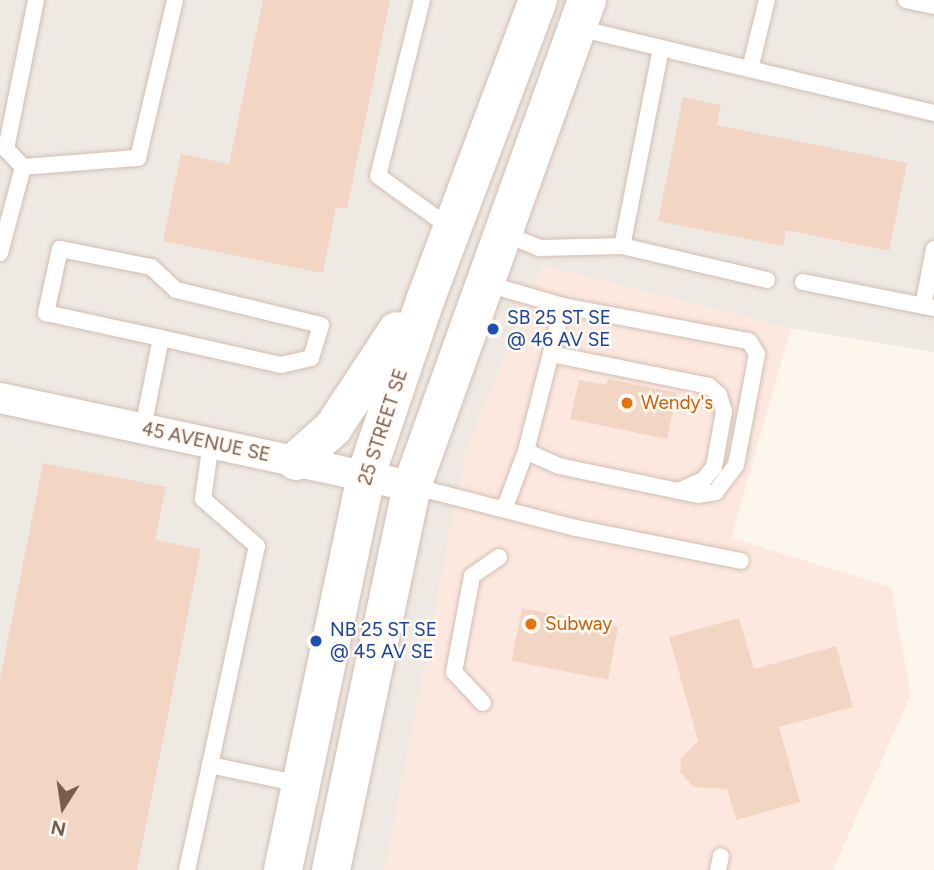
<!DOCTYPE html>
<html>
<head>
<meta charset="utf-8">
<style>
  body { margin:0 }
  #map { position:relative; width:934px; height:870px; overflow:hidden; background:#fdf6ec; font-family:Figtree,sans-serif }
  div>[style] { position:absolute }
  .commercial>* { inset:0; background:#fde8e0 }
  .industrial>* { inset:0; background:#efe9e4 }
  .building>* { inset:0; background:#f3d5c3; transform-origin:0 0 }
  .roads { filter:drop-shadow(0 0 2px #d1beb0) drop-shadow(0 0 2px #d1beb0) }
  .service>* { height:16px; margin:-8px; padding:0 8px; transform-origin:8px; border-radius:8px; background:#fff }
  .minor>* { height:30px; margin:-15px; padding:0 15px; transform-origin:15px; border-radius:15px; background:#fff }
  .tertiary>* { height:38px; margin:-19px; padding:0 19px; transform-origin:19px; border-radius:19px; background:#fff }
  .dots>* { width:19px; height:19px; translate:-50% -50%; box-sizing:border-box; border:4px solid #fffaf3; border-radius:50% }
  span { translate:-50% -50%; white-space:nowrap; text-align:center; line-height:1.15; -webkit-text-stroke:5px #fffaf3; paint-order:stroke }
  .transit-label { font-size:19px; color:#164399 }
  .left { translate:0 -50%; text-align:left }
  .food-label { font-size:19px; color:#c56008 }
  .street-label { font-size:19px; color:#7a5c4d }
  .north { position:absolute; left:28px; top:772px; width:70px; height:70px; -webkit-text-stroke:5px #fffaf3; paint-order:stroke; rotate:192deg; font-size:19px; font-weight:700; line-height:28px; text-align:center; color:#7a5c4d }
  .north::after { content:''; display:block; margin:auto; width:24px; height:32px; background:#7a5c4d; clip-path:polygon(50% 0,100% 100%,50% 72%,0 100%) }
</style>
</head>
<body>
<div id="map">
  <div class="commercial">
    <div style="clip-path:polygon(543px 265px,791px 328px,731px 538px,891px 587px,911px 695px,833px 870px,385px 870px,466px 450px)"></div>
  </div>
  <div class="industrial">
    <div style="clip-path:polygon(0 0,934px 0,934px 352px,790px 328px,543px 265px,466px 450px,385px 870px,0 870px)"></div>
  </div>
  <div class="building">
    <div style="clip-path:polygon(263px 0,390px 0,347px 209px,336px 207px,323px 273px,163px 241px,181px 154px,229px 164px)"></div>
    <div style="clip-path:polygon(683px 97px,721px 105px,717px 125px,907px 163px,889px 251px,786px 230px,783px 246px,658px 221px)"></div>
    <div style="clip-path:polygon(608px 379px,677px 393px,667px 439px,570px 419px,579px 380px,606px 385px)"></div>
    <div style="clip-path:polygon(43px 463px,166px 487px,155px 540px,201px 549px,137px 870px,0 870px,0 679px)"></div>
    <div style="left:522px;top:608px;width:98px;height:54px;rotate:11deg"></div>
    <div style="clip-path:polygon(739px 618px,754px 669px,836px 646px,853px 707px,779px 727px,800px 802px,736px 820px,727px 789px,693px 787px,680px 772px,681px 758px,698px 741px,669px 637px)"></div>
  </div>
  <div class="roads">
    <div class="service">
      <div style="left:422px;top:0;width:181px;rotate:104deg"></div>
      <div style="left:378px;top:176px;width:91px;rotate:35.6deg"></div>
      <div style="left:906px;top:0;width:29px;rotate:12deg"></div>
      <div style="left:578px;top:28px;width:85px;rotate:13.5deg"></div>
      <div style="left:661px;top:48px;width:202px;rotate:101.1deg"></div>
      <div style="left:622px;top:246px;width:149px;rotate:13.2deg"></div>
      <div style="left:661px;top:48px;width:281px;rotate:13.4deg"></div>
      <div style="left:750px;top:69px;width:71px;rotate:-76.2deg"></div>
      <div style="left:23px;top:167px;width:25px;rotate:-133deg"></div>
      <div style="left:6px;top:149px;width:152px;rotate:-78.6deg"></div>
      <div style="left:505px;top:234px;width:38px;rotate:22deg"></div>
      <div style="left:540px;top:248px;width:82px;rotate:-1.4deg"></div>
      <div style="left:0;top:253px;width:89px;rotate:-75deg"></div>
      <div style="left:23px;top:167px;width:115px;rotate:-4.5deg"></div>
      <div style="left:138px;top:158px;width:162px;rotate:-76.8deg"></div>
      <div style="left:803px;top:282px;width:134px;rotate:11.2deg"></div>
      <div style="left:487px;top:284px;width:79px;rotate:16.1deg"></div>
      <div style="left:563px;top:306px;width:189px;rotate:10.7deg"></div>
      <div style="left:749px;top:341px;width:15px;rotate:58deg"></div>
      <div style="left:757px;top:354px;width:113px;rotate:100.7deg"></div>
      <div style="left:736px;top:465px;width:34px;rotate:127deg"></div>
      <div style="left:716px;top:492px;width:18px;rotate:171deg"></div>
      <div style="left:698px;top:495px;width:142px;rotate:-168.2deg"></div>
      <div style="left:559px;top:466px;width:36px;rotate:-156deg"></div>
      <div style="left:923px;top:306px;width:58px;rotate:-79.1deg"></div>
      <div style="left:551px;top:354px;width:161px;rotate:11.4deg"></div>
      <div style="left:709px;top:386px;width:13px;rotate:42deg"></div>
      <div style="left:719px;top:395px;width:17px;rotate:73deg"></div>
      <div style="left:724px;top:411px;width:57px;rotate:100.1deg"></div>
      <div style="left:714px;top:467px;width:17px;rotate:130deg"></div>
      <div style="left:703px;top:480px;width:27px;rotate:156deg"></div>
      <div style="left:143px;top:428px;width:92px;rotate:-78.7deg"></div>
      <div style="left:161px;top:338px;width:123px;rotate:12.7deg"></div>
      <div style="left:281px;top:365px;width:31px;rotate:-13deg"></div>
      <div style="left:311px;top:358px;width:34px;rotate:-73deg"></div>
      <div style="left:321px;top:325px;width:149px;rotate:-166.4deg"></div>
      <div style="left:176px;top:290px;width:34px;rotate:-137deg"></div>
      <div style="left:151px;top:267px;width:93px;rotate:-168.8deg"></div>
      <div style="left:60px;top:249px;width:66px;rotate:102.3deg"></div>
      <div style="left:46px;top:313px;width:118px;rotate:12.3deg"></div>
      <div style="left:412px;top:486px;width:169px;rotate:14.4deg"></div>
      <div style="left:576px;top:528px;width:168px;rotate:11.3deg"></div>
      <div style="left:505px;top:507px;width:60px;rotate:-69.4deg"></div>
      <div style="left:526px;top:451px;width:150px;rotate:-75.7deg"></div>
      <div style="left:483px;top:703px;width:42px;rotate:-133.1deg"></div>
      <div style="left:454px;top:672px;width:98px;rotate:-79.4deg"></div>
      <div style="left:472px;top:576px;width:33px;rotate:-35deg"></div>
      <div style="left:210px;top:765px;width:224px;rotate:-77.9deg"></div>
      <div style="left:257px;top:546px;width:72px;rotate:-139deg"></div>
      <div style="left:203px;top:499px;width:57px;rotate:-81.9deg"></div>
      <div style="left:187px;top:870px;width:107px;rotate:-77.6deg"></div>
      <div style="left:210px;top:765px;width:92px;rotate:11.9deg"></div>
      <div style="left:718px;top:870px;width:14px;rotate:-78deg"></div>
    </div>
    <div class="minor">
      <div style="left:0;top:398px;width:421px;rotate:12.1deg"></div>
    </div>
    <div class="tertiary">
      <div style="left:296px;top:461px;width:50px;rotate:-41.7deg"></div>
      <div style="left:333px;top:428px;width:116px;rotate:-56.6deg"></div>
      <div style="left:283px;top:870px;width:404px;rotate:-78.1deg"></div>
      <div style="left:366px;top:475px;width:187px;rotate:-71.3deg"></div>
      <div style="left:426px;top:298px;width:318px;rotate:-69.4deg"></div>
      <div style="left:331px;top:870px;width:392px;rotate:-78.1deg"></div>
      <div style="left:412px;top:486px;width:517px;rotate:-70.2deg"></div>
    </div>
  </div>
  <div class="dots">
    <div style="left:493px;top:329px;background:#1a4fb4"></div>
    <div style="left:627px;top:403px;background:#e8710a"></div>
    <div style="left:531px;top:624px;background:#e8710a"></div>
    <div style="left:316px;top:641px;background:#1a4fb4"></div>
  </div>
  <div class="transit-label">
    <span class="left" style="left:507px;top:329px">SB 25 ST SE<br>@ 46 AV SE</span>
    <span class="left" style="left:330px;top:641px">NB 25 ST SE<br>@ 45 AV SE</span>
  </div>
  <div class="food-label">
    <span class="left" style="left:641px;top:403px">Wendy's</span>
    <span class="left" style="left:545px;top:624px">Subway</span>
  </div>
  <div class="street-label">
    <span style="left:383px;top:427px;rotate:-72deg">25 STREET SE</span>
    <span style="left:206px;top:442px;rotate:12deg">45 AVENUE SE</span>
  </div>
  <div class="north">N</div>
</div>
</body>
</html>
